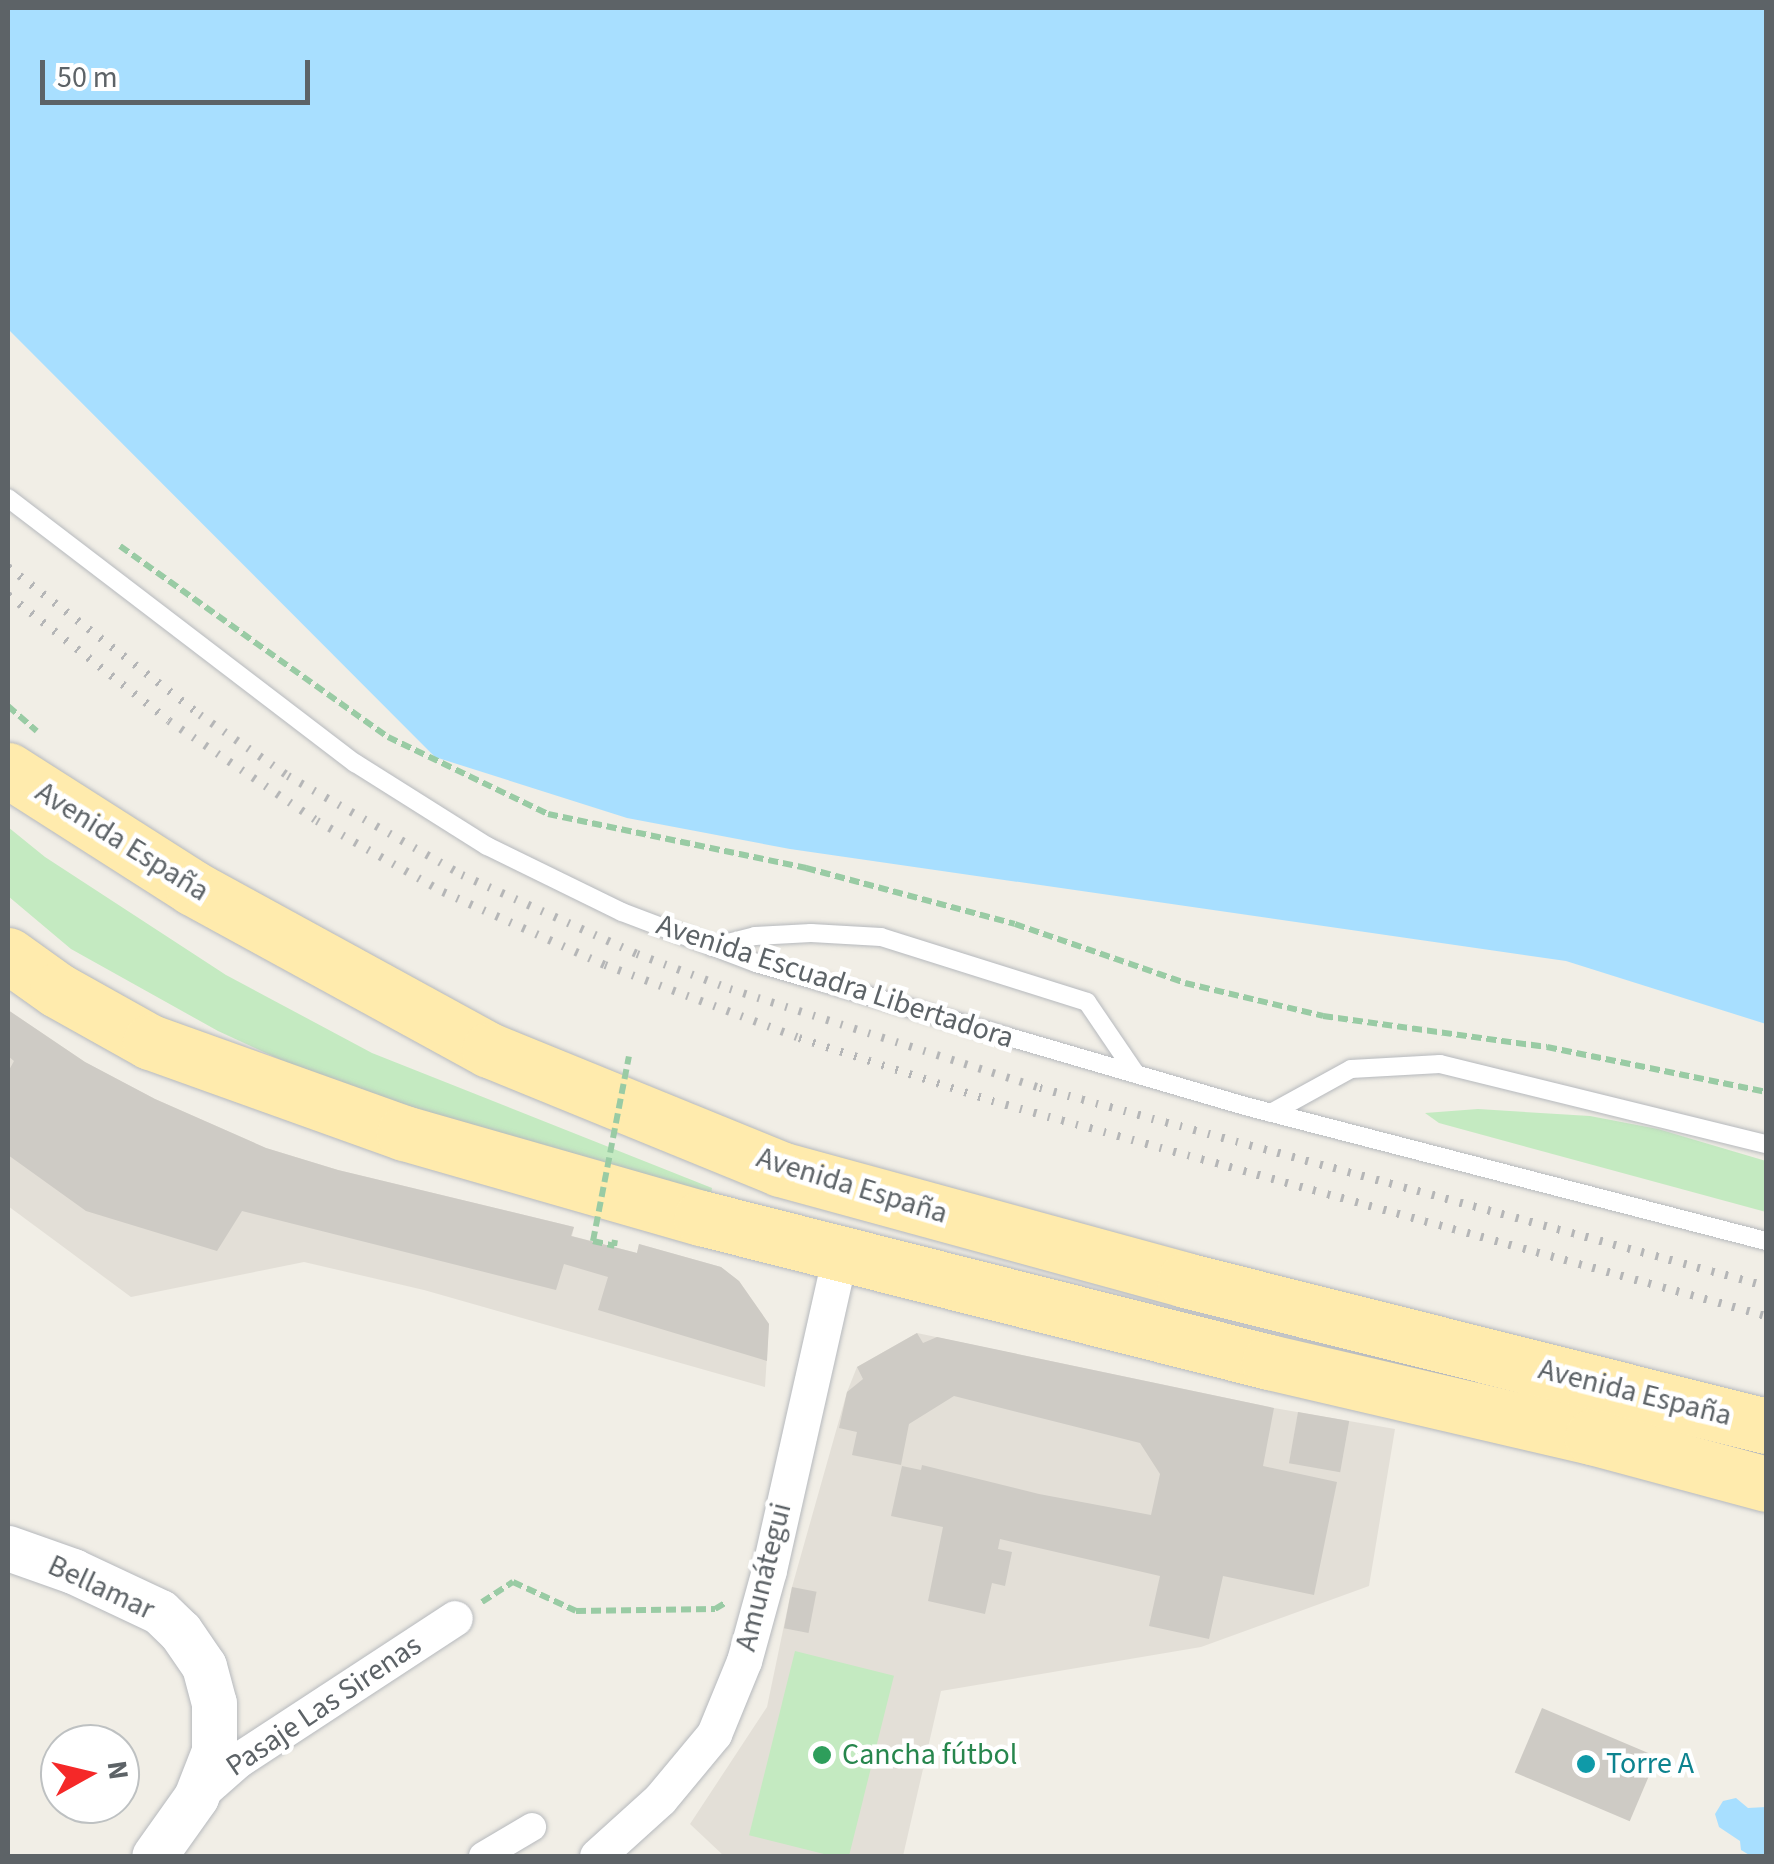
<!DOCTYPE html>
<html>
<head>
<meta charset="utf-8">
<style>
  body { margin:0 }
  #map { position:relative; width:1774px; height:1864px; overflow:hidden; background:#f1eee6; font-family:"Source Sans 3",sans-serif }
  div>[style] { position:absolute }
  .education>* { inset:0; background:#e3dfd7 }
  .green>* { inset:0; background:#c4eac1; transform-origin:0 0 }
  .water>* { inset:0; background:#a8dfff }
  .building>* { inset:0; background:#cecbc5; transform-origin:0 0 }
  .path>* { height:6px; margin-top:-3px; transform-origin:0; background:repeating-linear-gradient(90deg,#99cba4 0 10px,transparent 0 15px) }
  .roads { filter:drop-shadow(0 0 2px #b6b9bd) drop-shadow(0 0 2px #b6b9bd) }
  .service>* { height:18px; margin:-9px; padding:0 9px; transform-origin:9px; border-radius:9px; background:#fff }
  .pedestrian>* { height:28px; margin:-14px; padding:0 14px; transform-origin:14px; border-radius:14px; background:#fff }
  .minor>* { height:35px; margin:-17.5px; padding:0 17.5px; transform-origin:17.5px; border-radius:17.5px; background:#fff }
  .tertiary>* { height:45px; margin:-22.5px; padding:0 22.5px; transform-origin:22.5px; border-radius:22.5px; background:#fff }
  .primary>* { height:55px; margin:-27.5px; padding:0 27.5px; transform-origin:27.5px; border-radius:27.5px; background:#ffebad }
  .rail>* { height:8px; margin-top:-4px; transform-origin:0; background:repeating-linear-gradient(90deg,#b5b6b7 0 2.5px,transparent 0 14.5px) }
  .path-bridge>* { height:6px; margin-top:-3px; transform-origin:0; background:repeating-linear-gradient(90deg,#99cba4 0 10px,transparent 0 15px) }
  .dots>* { width:28px; height:28px; translate:-50% -50%; box-sizing:border-box; border:5px solid #fff; border-radius:50% }
  span { translate:-50% -50%; white-space:nowrap; text-align:center; line-height:1.15; -webkit-text-stroke:9px #fff; paint-order:stroke }
  .street-label { font-size:30px; color:#5d6367 }
  .leisure-label { font-size:30px; color:#27864d }
  .left { translate:0 -50%; text-align:left }
  .culture-label { font-size:30px; color:#0d838f }
  .frame { position:absolute; inset:0; border:10px solid #5d6367; pointer-events:none }
  .north { position:absolute; left:40px; top:1724px; width:100px; height:100px; box-sizing:border-box; background:#fff; border:2px solid #bec1c2; border-radius:50%; rotate:82deg; font-size:28px; font-weight:700; line-height:40px; text-align:center; color:#5d6367 }
  .north::after { content:''; display:block; margin:auto; width:35px; height:45px; background:#f52828; clip-path:polygon(50% 0,100% 100%,50% 72%,0 100%) }
  .scale { position:absolute; left:40px; top:60px; width:270px; height:45px; box-sizing:border-box; border:5px solid #5d6367; border-top:0; padding-left:12px; font-size:30px; line-height:35px; white-space:nowrap; color:#5d6367; -webkit-text-stroke:8px #fff; paint-order:stroke }
</style>
</head>
<body>
<div id="map">
  <div class="education">
    <div style="clip-path:polygon(8px 1010px,85px 1062px,155px 1099px,266px 1148px,338px 1170px,574px 1227px,572px 1236px,637px 1253px,639px 1244px,721px 1267px,739px 1281px,769px 1324px,765px 1387px,424px 1290px,304px 1262px,131px 1297px,8px 1206px)"></div>
    <div style="clip-path:polygon(917px 1333px,1274px 1408px,1395px 1429px,1369px 1586px,1201px 1647px,941px 1691px,903px 1856px,724px 1856px,690px 1824px,767px 1707px,792px 1587px,847px 1392px,857px 1367px)"></div>
  </div>
  <div class="green">
    <div style="clip-path:polygon(8px 827px,45px 857px,226px 975px,372px 1053px,712px 1188px,711px 1196px,344px 1089px,218px 1031px,71px 949px,8px 896px)"></div>
    <div style="clip-path:polygon(1478px 1109px,1590px 1116px,1658px 1129px,1766px 1161px,1766px 1212px,1439px 1123px,1425px 1113px)"></div>
    <div style="left:795px;top:1651px;width:102px;height:190px;rotate:14deg"></div>
  </div>
  <div class="water">
    <div style="clip-path:polygon(8px 8px,1766px 8px,1766px 1024px,1566px 961px,790px 849px,627px 818px,435px 757px,8px 329px)"></div>
    <div style="clip-path:polygon(1736px 1798px,1748px 1808px,1766px 1807px,1766px 1856px,1751px 1856px,1741px 1850px,1740px 1841px,1719px 1827px,1715px 1814px,1723px 1801px)"></div>
  </div>
  <div class="building">
    <div style="clip-path:polygon(8px 1010px,85px 1062px,155px 1099px,266px 1148px,338px 1170px,574px 1227px,571px 1236px,637px 1253px,639px 1244px,721px 1267px,739px 1281px,769px 1324px,767px 1361px,598px 1310px,608px 1277px,564px 1264px,556px 1290px,242px 1211px,217px 1251px,86px 1211px,8px 1155px,8px 1072px,14px 1061px,8px 1056px)"></div>
    <div style="clip-path:polygon(917px 1333px,923px 1343px,937px 1337px,1274px 1408px,1263px 1466px,1337px 1482px,1314px 1595px,1223px 1576px,1209px 1639px,1149px 1626px,1160px 1576px,1000px 1539px,998px 1549px,1012px 1552px,1005px 1586px,992px 1583px,985px 1614px,928px 1601px,943px 1527px,891px 1516px,902px 1466px,921px 1470px,922px 1465px,1039px 1494px,1151px 1515px,1160px 1474px,1140px 1443px,954px 1396px,909px 1424px,901px 1465px,852px 1455px,857px 1432px,839px 1428px,847px 1392px,863px 1379px,857px 1367px)"></div>
    <div style="left:1298px;top:1412px;width:52px;height:52px;rotate:10deg"></div>
    <div style="left:792px;top:1587px;width:25px;height:42px;rotate:11deg"></div>
    <div style="left:1542px;top:1708px;width:125px;height:70px;rotate:23deg"></div>
  </div>
  <div class="path">
    <div style="left:120px;top:546px;width:329px;rotate:35.5deg"></div>
    <div style="left:388px;top:737px;width:178px;rotate:25.7deg"></div>
    <div style="left:548px;top:814px;width:264px;rotate:11.8deg"></div>
    <div style="left:806px;top:868px;width:216px;rotate:15deg"></div>
    <div style="left:1015px;top:924px;width:180px;rotate:19.1deg"></div>
    <div style="left:1185px;top:983px;width:142px;rotate:13.4deg"></div>
    <div style="left:1323px;top:1016px;width:226px;rotate:7.9deg"></div>
    <div style="left:1547px;top:1047px;width:224px;rotate:11.6deg"></div>
    <div style="left:8px;top:706px;width:38px;rotate:41deg"></div>
    <div style="left:593px;top:1241px;width:22px;rotate:13deg"></div>
    <div style="left:614px;top:1246px;width:6px;rotate:-81deg"></div>
    <div style="left:482px;top:1602px;width:37px;rotate:-33deg"></div>
    <div style="left:513px;top:1582px;width:69px;rotate:24.7deg"></div>
    <div style="left:576px;top:1611px;width:139px;rotate:-0.8deg"></div>
    <div style="left:715px;top:1609px;width:12px;rotate:-31deg"></div>
  </div>
  <div class="roads">
    <div class="service">
      <div style="left:8px;top:498px;width:437px;rotate:37.4deg"></div>
      <div style="left:355px;top:763px;width:156px;rotate:32.2deg"></div>
      <div style="left:487px;top:846px;width:150px;rotate:26.1deg"></div>
      <div style="left:622px;top:912px;width:143px;rotate:20.8deg"></div>
      <div style="left:756px;top:963px;width:509px;rotate:16.3deg"></div>
      <div style="left:1245px;top:1106px;width:538px;rotate:14.53deg"></div>
      <div style="left:712px;top:947px;width:44px;rotate:-14.3deg"></div>
      <div style="left:755px;top:936px;width:56px;rotate:-3.1deg"></div>
      <div style="left:811px;top:933px;width:70px;rotate:3.3deg"></div>
      <div style="left:881px;top:937px;width:216px;rotate:17.5deg"></div>
      <div style="left:1087px;top:1002px;width:87px;rotate:55.8deg"></div>
      <div style="left:1271px;top:1113px;width:91px;rotate:-28.8deg"></div>
      <div style="left:1351px;top:1069px;width:89px;rotate:-3.2deg"></div>
      <div style="left:1440px;top:1064px;width:336px;rotate:13.8deg"></div>
    </div>
    <div class="pedestrian">
      <div style="left:483px;top:1856px;width:57px;rotate:-30.6deg"></div>
    </div>
    <div class="minor">
      <div style="left:197px;top:1796px;width:55px;rotate:-41.3deg"></div>
      <div style="left:238px;top:1760px;width:259px;rotate:-33.2deg"></div>
      <div style="left:597px;top:1856px;width:85px;rotate:-42.1deg"></div>
      <div style="left:660px;top:1799px;width:85px;rotate:-50.3deg"></div>
      <div style="left:714px;top:1734px;width:79px;rotate:-67.7deg"></div>
      <div style="left:744px;top:1661px;width:94px;rotate:-74.6deg"></div>
      <div style="left:769px;top:1570px;width:328px;rotate:-77.3deg"></div>
    </div>
    <div class="tertiary">
      <div style="left:8px;top:1548px;width:69px;rotate:19.5deg"></div>
      <div style="left:73px;top:1571px;width:96px;rotate:25.2deg"></div>
      <div style="left:160px;top:1612px;width:28px;rotate:44deg"></div>
      <div style="left:180px;top:1631px;width:42px;rotate:55.6deg"></div>
      <div style="left:204px;top:1666px;width:38px;rotate:75deg"></div>
      <div style="left:214px;top:1703px;width:48px;rotate:90deg"></div>
      <div style="left:214px;top:1751px;width:49px;rotate:111.4deg"></div>
      <div style="left:196px;top:1797px;width:72px;rotate:125.4deg"></div>
    </div>
    <div class="primary">
      <div style="left:8px;top:770px;width:219px;rotate:32.5deg"></div>
      <div style="left:193px;top:888px;width:337px;rotate:28.7deg"></div>
      <div style="left:489px;top:1050px;width:314px;rotate:22.2deg"></div>
      <div style="left:780px;top:1169px;width:420px;rotate:15.3deg"></div>
      <div style="left:1185px;top:1280px;width:599px;rotate:14.11deg"></div>
      <div style="left:8px;top:955px;width:60px;rotate:35.5deg"></div>
      <div style="left:57px;top:990px;width:107px;rotate:29.2deg"></div>
      <div style="left:150px;top:1042px;width:270px;rotate:19.7deg"></div>
      <div style="left:404px;top:1133px;width:309px;rotate:16deg"></div>
      <div style="left:701px;top:1218px;width:586px;rotate:14.23deg"></div>
      <div style="left:1269px;top:1362px;width:332px;rotate:13.1deg"></div>
      <div style="left:1592px;top:1437px;width:180px;rotate:15.1deg"></div>
    </div>
  </div>
  <div class="rail">
    <div style="left:8px;top:567px;width:242px;rotate:37.6deg"></div>
    <div style="left:200px;top:715px;width:107px;rotate:34.7deg"></div>
    <div style="left:288px;top:776px;width:200px;rotate:29.6deg"></div>
    <div style="left:462px;top:875px;width:192px;rotate:24.3deg"></div>
    <div style="left:637px;top:954px;width:99px;rotate:20.6deg"></div>
    <div style="left:730px;top:989px;width:325px;rotate:17.7deg"></div>
    <div style="left:1040px;top:1088px;width:753px;rotate:15.26deg"></div>
    <div style="left:8px;top:595px;width:204px;rotate:38deg"></div>
    <div style="left:169px;top:721px;width:179px;rotate:34deg"></div>
    <div style="left:317px;top:821px;width:145px;rotate:29.4deg"></div>
    <div style="left:443px;top:892px;width:178px;rotate:24.3deg"></div>
    <div style="left:605px;top:965px;width:207px;rotate:20.6deg"></div>
    <div style="left:799px;top:1038px;width:203px;rotate:18.1deg"></div>
    <div style="left:992px;top:1101px;width:803px;rotate:15.52deg"></div>
  </div>
  <div class="path-bridge">
    <div style="left:593px;top:1241px;width:188px;rotate:-79deg"></div>
  </div>
  <div class="dots">
    <div style="left:822px;top:1755px;background:#2e9e5b"></div>
    <div style="left:1586px;top:1764px;background:#0f9aa8"></div>
  </div>
  <div class="street-label">
    <span style="left:122px;top:842px;rotate:32deg">Avenida España</span>
    <span style="left:835px;top:982px;rotate:18deg">Avenida Escuadra Libertadora</span>
    <span style="left:852px;top:1186px;rotate:17deg">Avenida España</span>
    <span style="left:1635px;top:1393px;rotate:14deg">Avenida España</span>
    <span style="left:764px;top:1577px;rotate:-76deg">Amunátegui</span>
    <span style="left:101px;top:1588px;rotate:25deg">Bellamar</span>
    <span style="left:324px;top:1706px;rotate:-34deg">Pasaje Las Sirenas</span>
  </div>
  <div class="leisure-label">
    <span class="left" style="left:842px;top:1755px">Cancha fútbol</span>
  </div>
  <div class="culture-label">
    <span class="left" style="left:1606px;top:1764px">Torre A</span>
  </div>
  <div class="frame"></div>
  <div class="north">N</div>
  <div class="scale">50 m</div>
</div>
</body>
</html>
